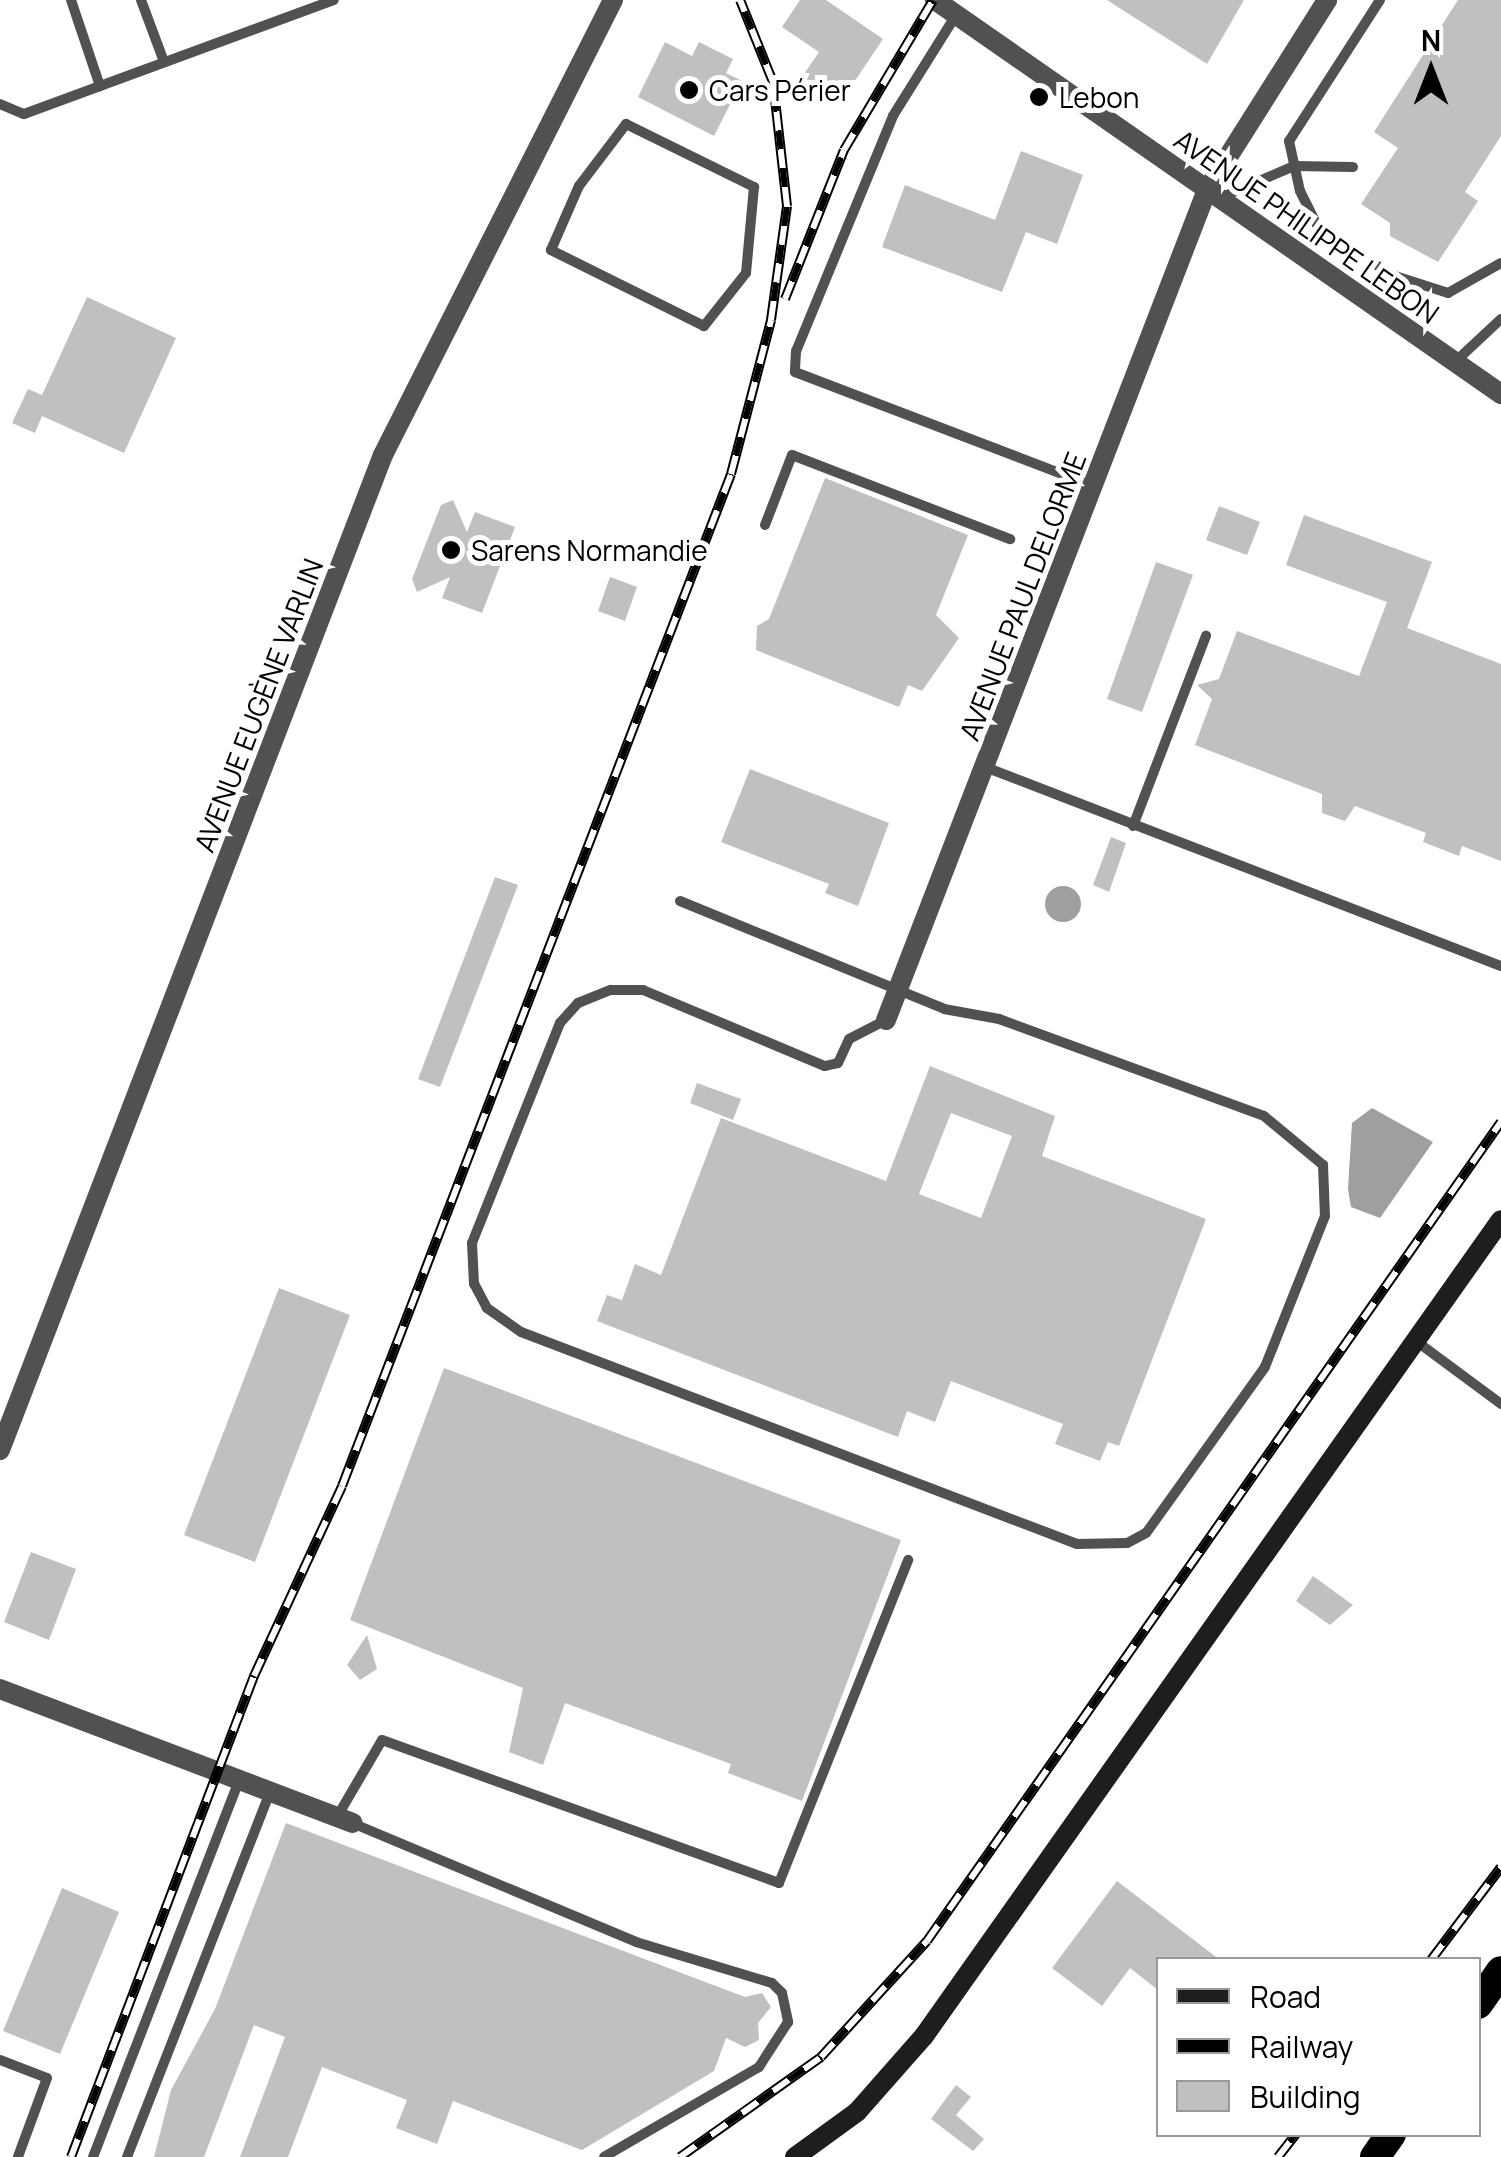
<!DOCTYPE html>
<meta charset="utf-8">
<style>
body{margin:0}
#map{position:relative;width:1501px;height:2157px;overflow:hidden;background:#fff;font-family:Manrope,sans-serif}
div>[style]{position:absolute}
.water>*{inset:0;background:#9f9f9f}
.round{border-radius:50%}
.building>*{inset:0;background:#c0c0c0}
.lane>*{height:10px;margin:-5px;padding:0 5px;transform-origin:5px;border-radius:5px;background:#515151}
.street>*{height:20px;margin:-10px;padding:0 10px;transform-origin:10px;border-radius:10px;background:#515151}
.secondary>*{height:20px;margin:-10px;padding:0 10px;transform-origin:10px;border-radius:10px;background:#1e1e1e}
.highway>*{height:30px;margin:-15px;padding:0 15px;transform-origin:15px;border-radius:15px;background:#000}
.rail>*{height:10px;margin-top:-5px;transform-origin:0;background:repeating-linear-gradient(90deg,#fff 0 19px,#000 0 38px);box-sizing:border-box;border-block:2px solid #000}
.dots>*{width:28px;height:28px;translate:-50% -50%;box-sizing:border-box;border:5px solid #fff;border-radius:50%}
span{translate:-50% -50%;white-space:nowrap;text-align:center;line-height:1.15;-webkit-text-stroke:10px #fff;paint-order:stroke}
.poi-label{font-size:28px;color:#000}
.left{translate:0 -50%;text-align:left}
.street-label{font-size:28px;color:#000}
.legend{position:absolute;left:1156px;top:1957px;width:325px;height:180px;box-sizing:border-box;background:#fff;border:2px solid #999;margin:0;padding:12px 18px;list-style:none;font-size:30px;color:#000}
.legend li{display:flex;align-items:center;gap:20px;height:50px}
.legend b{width:50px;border:2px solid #999}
.north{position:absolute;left:1381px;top:20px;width:100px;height:100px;-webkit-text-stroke:8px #fff;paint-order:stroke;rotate:0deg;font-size:28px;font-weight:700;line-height:40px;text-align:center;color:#000}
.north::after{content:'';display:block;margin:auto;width:35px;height:45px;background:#000;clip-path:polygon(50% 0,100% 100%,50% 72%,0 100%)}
</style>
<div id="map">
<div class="water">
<i class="round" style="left:1045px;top:886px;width:36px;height:36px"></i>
<i style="clip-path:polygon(1372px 1108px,1433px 1142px,1380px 1218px,1351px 1207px,1348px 1189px,1352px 1123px)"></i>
</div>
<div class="building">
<i style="clip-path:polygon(800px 0,826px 0,883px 39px,840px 103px,802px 77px,819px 52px,782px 27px)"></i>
<i style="clip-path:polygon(1107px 0,1244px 0,1207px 64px)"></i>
<i style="clip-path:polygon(1458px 0,1501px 0,1501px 136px,1465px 192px,1478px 201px,1438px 262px,1390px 236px,1390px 223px,1361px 204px,1398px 148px,1374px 132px)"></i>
<i style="clip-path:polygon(665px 42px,692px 56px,699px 42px,733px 59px,726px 73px,742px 81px,714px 136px,638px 97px)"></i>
<i style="clip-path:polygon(1021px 151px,1083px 175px,1057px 244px,1026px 232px,1002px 292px,882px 247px,905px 185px,995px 220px)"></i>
<i style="clip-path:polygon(87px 297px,176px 338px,124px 453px,42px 416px,35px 433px,12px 423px,28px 389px,42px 395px)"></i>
<i style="clip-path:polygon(825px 478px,968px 535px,936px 615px,959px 638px,922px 691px,908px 685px,899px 707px,756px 650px,757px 626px,769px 619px)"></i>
<i style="clip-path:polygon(453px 500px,467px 532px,475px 512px,515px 527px,482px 613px,442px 598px,450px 577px,417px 592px,412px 579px,441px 505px)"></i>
<i style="clip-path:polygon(1219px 506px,1260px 522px,1247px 555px,1206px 540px)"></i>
<i style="clip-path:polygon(1304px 515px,1432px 562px,1407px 628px,1501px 664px,1501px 861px,1462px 846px,1459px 856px,1423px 842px,1426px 833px,1355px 806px,1345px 821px,1322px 813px,1322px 794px,1195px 745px,1212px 699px,1197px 685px,1219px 679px,1237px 631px,1359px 676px,1387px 602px,1286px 565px)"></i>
<i style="clip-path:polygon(1156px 562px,1193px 575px,1142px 712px,1107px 699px)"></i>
<i style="clip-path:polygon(610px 577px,637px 587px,625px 621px,598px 611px)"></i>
<i style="clip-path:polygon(750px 769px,889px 823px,858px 906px,825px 893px,829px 884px,721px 842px)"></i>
<i style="clip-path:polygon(1111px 837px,1126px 843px,1109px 892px,1093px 885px)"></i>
<i style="clip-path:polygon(495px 877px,518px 885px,440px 1087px,418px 1079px)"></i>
<i style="clip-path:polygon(evenodd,930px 1066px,1055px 1116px,1042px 1156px,1206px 1219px,1119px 1446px,1108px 1442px,1100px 1461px,1055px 1444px,1063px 1424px,951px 1381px,935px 1422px,907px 1411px,898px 1437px,597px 1321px,607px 1295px,622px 1300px,635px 1264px,661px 1275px,721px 1118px,886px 1181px,930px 1066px,951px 1113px,1012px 1136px,981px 1218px,919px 1194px,951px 1113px)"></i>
<i style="clip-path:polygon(697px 1083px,741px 1099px,733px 1120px,690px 1103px)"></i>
<i style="clip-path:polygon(279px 1288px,350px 1315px,255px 1562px,184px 1535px)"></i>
<i style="clip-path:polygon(444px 1368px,901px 1540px,802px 1801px,728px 1773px,731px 1764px,565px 1703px,543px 1765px,509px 1752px,523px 1688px,350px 1620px)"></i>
<i style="clip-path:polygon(31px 1552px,76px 1569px,49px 1640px,4px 1622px)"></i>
<i style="clip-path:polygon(1313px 1576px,1353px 1605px,1330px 1625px,1296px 1601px)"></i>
<i style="clip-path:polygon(367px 1635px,377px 1669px,360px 1680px,347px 1665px)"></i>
<i style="clip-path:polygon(286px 1823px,745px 1997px,762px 1993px,771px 2007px,758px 2023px,759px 2040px,745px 2047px,726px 2038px,714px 2071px,582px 2150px,453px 2101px,437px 2144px,396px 2128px,407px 2100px,322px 2067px,288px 2157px,240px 2157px,285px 2037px,254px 2025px,204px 2157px,154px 2157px,171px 2090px,215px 2009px)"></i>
<i style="clip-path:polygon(1117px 1881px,1220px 1960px,1158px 1960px,1158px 1990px,1130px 1968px,1102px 2006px,1052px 1968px)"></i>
<i style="clip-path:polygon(62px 1888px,119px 1912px,60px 2054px,3px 2031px)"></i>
<i style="clip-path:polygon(956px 2085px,971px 2097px,956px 2115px,984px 2139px,973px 2151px,931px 2119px)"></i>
</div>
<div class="lane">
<i style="left:71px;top:0;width:91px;rotate:71.4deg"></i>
<i style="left:141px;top:0;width:66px;rotate:69.6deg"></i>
<i style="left:1380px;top:0;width:168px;rotate:122.8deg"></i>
<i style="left:1289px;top:141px;width:51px;rotate:77.6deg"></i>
<i style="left:1300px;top:191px;width:40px;rotate:63.4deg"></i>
<i style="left:1318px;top:227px;width:88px;rotate:33deg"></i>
<i style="left:1392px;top:275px;width:59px;rotate:17.8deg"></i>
<i style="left:1448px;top:293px;width:61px;rotate:-29.5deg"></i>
<i style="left:956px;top:15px;width:119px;rotate:122deg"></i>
<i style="left:893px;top:116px;width:254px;rotate:112.4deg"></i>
<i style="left:796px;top:351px;width:21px;rotate:93deg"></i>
<i style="left:795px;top:372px;width:319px;rotate:20.9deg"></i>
<i style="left:0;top:104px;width:26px;rotate:23deg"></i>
<i style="left:24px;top:114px;width:330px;rotate:-20.2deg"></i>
<i style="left:626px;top:124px;width:143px;rotate:26.2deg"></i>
<i style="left:754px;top:187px;width:86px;rotate:95.3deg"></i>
<i style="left:746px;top:273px;width:68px;rotate:128.4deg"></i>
<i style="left:704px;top:326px;width:171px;rotate:-153.6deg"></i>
<i style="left:551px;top:250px;width:70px;rotate:-66.4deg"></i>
<i style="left:579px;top:186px;width:78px;rotate:-52.8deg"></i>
<i style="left:1220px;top:198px;width:81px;rotate:-23.4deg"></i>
<i style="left:1294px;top:166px;width:59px;rotate:1deg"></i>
<i style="left:1456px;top:361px;width:62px;rotate:-43deg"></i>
<i style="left:765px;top:525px;width:75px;rotate:-68.9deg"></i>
<i style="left:792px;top:455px;width:234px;rotate:21.1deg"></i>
<i style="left:985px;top:767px;width:553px;rotate:21.09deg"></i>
<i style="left:1133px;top:826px;width:204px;rotate:-69deg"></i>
<i style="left:680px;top:901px;width:285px;rotate:22.2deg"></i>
<i style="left:944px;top:1009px;width:56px;rotate:10.3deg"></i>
<i style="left:999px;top:1019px;width:282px;rotate:20.1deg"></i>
<i style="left:1264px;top:1116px;width:77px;rotate:39.7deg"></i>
<i style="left:1323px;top:1165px;width:51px;rotate:87.8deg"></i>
<i style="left:1325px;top:1216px;width:162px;rotate:111.7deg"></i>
<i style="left:1265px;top:1367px;width:204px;rotate:125.6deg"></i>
<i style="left:1146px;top:1533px;width:21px;rotate:152deg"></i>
<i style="left:1127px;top:1543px;width:50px;rotate:178.9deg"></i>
<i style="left:1077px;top:1544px;width:595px;rotate:-159.13deg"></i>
<i style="left:521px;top:1332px;width:42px;rotate:-144.8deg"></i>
<i style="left:487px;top:1308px;width:27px;rotate:-118deg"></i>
<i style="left:474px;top:1284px;width:41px;rotate:-92.8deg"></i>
<i style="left:472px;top:1243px;width:237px;rotate:-68.2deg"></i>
<i style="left:560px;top:1023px;width:27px;rotate:-48deg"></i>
<i style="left:578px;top:1003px;width:35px;rotate:-22deg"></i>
<i style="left:611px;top:990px;width:32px"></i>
<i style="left:643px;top:990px;width:197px;rotate:22.7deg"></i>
<i style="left:825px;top:1066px;width:13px;rotate:-13deg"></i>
<i style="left:838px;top:1063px;width:26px;rotate:-65deg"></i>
<i style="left:849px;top:1039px;width:42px;rotate:-27.2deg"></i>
<i style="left:1416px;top:1341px;width:106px;rotate:36.5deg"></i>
<i style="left:337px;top:1817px;width:89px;rotate:-59.7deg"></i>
<i style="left:382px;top:1740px;width:422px;rotate:19.8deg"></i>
<i style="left:779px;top:1883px;width:348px;rotate:-68.2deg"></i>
<i style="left:352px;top:1823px;width:308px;rotate:22.7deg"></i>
<i style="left:636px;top:1942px;width:142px;rotate:16.8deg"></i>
<i style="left:772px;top:1983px;width:14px;rotate:45deg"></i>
<i style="left:782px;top:1993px;width:30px;rotate:78deg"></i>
<i style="left:788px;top:2022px;width:54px;rotate:122.8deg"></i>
<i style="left:759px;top:2067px;width:179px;rotate:149.9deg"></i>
<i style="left:0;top:2060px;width:50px;rotate:21deg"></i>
<i style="left:47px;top:2078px;width:84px;rotate:110.2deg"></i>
<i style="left:93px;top:2157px;width:404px;rotate:-68.8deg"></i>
<i style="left:127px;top:2157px;width:392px;rotate:-68.6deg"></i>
</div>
<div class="street">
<i style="left:935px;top:0;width:690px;rotate:34.84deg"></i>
<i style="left:886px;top:1020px;width:890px;rotate:-68.86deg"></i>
<i style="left:1207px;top:190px;width:225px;rotate:-57.7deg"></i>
<i style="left:0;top:1450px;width:1066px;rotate:-68.95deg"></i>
<i style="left:383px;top:455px;width:510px;rotate:-63.18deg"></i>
<i style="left:0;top:1689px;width:377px;rotate:20.8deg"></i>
</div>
<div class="secondary">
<i style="left:795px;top:2157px;width:77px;rotate:-36deg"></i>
<i style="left:857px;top:2112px;width:101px;rotate:-48.6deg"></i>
<i style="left:924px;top:2036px;width:999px;rotate:-54.74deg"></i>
</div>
<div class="highway">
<i style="left:1478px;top:2004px;width:40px;rotate:-55.1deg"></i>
<i style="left:1375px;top:2157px;width:28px;rotate:-55deg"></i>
</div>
<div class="rail">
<i style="left:785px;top:299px;width:160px;rotate:-68.4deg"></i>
<i style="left:844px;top:150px;width:174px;rotate:-59.3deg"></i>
<i style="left:1431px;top:1960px;width:116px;rotate:-53deg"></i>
<i style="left:71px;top:2157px;width:515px;rotate:-69.17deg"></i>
<i style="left:254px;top:1676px;width:209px;rotate:-65.1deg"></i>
<i style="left:342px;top:1486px;width:1084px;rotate:-68.97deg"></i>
<i style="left:731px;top:474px;width:159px;rotate:-75.4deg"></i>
<i style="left:771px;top:320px;width:115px;rotate:-82deg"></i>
<i style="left:787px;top:206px;width:125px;rotate:-96.4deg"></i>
<i style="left:773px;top:82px;width:88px;rotate:-111.9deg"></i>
<i style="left:680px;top:2157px;width:173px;rotate:-35.3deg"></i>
<i style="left:821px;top:2057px;width:157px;rotate:-47.6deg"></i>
<i style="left:927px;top:1941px;width:1000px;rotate:-54.98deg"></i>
<i style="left:1278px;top:2157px;width:29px;rotate:-52deg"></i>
</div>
<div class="dots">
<i style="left:689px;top:90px;background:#000"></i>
<i style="left:1039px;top:97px;background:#000"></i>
<i style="left:451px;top:550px;background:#000"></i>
</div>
<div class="poi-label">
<span class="left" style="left:709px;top:90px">Cars Périer</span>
<span class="left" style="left:1059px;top:97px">Lebon</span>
<span class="left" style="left:471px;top:550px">Sarens Normandie</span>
</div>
<div class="street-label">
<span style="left:1307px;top:226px;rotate:35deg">AVENUE PHILIPPE LEBON</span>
<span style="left:1022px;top:596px;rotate:-69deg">AVENUE PAUL DELORME</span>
<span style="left:258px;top:705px;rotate:-69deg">AVENUE EUGÈNE VARLIN</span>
</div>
<ul class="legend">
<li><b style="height:12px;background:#1e1e1e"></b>Road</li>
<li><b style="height:12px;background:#000"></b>Railway</li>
<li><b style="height:28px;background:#c0c0c0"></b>Building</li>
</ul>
<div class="north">N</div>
</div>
